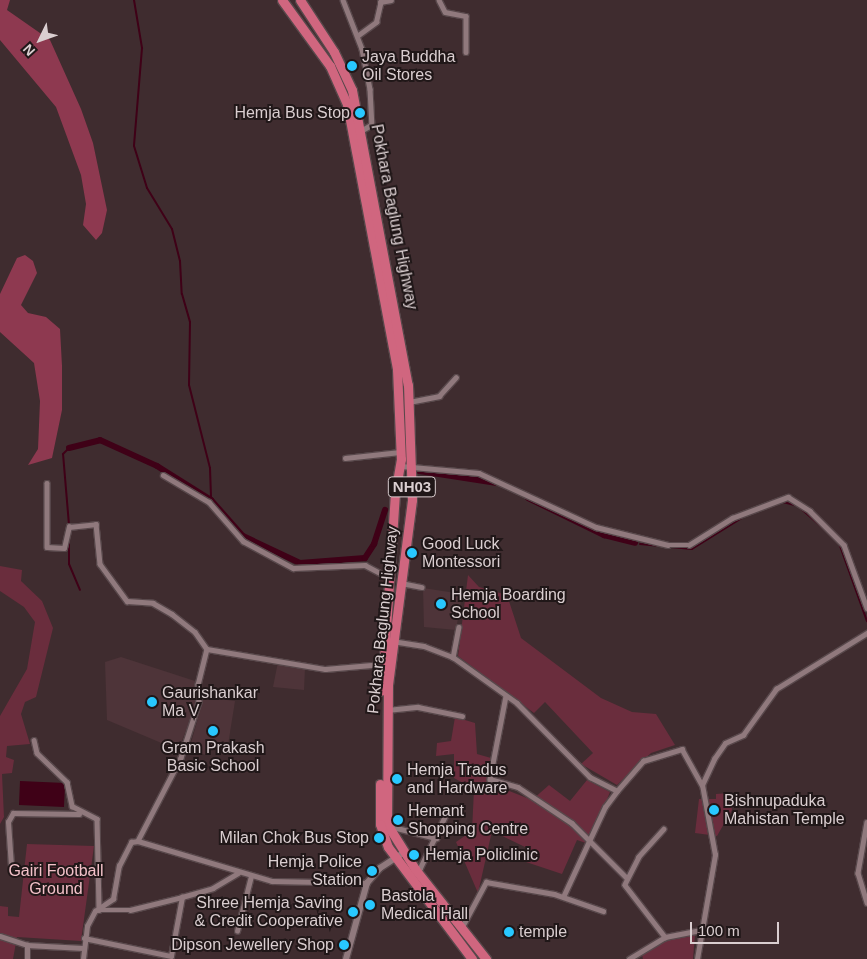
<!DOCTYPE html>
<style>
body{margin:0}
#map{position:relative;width:867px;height:959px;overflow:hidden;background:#3f2c2f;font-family:Arial,sans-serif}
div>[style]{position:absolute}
.built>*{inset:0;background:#4e3439}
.green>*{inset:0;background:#6a2d3d}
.forest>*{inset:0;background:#8e3950}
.water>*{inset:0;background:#3f0117}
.stream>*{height:2px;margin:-1px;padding:0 1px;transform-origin:1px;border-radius:1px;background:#3f0117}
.canal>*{height:6px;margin:-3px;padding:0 3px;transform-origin:3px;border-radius:3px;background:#3f0117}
.roads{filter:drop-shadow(1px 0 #58484b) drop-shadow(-1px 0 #58484b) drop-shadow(0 1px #58484b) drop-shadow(0 -1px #58484b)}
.street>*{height:4.5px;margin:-2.25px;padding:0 2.25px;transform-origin:2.25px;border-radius:2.25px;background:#90797d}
.secondary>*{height:6px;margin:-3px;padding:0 3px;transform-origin:3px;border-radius:3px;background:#90797d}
.highway>*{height:9px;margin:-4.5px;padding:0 4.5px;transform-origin:4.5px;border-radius:4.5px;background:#d0667f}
.dots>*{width:14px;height:14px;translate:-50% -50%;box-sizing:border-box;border:2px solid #201718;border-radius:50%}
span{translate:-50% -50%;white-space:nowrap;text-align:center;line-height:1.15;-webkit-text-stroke:4px #201718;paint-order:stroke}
.shield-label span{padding:1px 4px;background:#201718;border:1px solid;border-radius:4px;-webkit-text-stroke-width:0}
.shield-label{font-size:15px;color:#daced0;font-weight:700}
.poi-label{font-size:16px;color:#daced0}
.left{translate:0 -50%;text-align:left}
.right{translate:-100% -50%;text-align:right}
.street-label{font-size:16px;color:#daced0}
.park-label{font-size:16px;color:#f3c1c9}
.north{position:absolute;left:15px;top:15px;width:50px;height:50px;-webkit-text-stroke:4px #201718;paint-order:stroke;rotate:228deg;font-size:14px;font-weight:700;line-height:20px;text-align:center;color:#daced0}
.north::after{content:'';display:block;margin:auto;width:18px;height:22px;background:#daced0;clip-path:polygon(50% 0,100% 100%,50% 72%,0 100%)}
.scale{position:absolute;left:690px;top:922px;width:89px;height:22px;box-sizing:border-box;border:2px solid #daced0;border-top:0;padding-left:6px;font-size:15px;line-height:18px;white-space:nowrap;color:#daced0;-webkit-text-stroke:4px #201718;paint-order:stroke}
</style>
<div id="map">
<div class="built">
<i style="clip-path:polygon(423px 588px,462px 594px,456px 630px,424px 627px)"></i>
<i style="clip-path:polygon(121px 657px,195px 681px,197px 704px,178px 750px,107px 720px,105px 662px)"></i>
<i style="clip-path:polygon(278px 662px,305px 668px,304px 690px,273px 687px)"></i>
<i style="clip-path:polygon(204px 697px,235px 701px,227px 751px,208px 746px,206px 755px,189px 750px)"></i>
</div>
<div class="green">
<i style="clip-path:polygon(0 566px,22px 570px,21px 581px,42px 601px,53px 628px,36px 697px,25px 702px,21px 714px,30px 744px,7px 746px,6px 757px,14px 760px,12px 773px,2px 774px,4px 817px,0 824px,0 716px,27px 669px,35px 622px,24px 607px,0 591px)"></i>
<i style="clip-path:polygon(468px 575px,479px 587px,507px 595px,521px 638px,601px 698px,632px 712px,656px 714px,675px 745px,651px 753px,617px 785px,581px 764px,593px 753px,545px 702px,534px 713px,458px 656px)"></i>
<i style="clip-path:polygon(455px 717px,475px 723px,477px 754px,491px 758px,487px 782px,532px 800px,549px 785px,570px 801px,587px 780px,610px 792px,589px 844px,577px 840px,562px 874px,523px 861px,527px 848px,492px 831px,478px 893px,456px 842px,472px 831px,474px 789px,454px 778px,454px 754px,436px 756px,437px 743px,451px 741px)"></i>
<i style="clip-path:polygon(730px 793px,732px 810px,717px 836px,695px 833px,699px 799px,716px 799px,716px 794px)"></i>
<i style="clip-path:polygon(27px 844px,94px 846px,81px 941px,17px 937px,13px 959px,0 959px,0 906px,8px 907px,8px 916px,19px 917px)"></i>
<i style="clip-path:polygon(689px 933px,695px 934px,693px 959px,643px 959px,642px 955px,664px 941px)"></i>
</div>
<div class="forest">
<i style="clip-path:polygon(0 0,10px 0,7px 10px,50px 40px,81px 109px,93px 143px,107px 210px,102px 233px,96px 240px,83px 225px,86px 204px,81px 175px,56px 107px,0 40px)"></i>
<i style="clip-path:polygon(25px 255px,33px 261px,37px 273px,21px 305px,28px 313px,46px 317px,60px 329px,62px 366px,62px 410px,52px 458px,28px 465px,38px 449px,40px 401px,34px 363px,0 332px,0 294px,17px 258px)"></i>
</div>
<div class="water">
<i style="clip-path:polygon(20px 781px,65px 783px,64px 807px,19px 805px)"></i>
</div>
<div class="stream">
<i style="left:134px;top:0;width:49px;rotate:80.5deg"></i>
<i style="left:142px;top:48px;width:98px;rotate:94.7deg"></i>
<i style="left:134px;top:146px;width:44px;rotate:72.8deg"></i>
<i style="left:147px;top:188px;width:48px;rotate:58.6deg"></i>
<i style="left:172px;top:229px;width:33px;rotate:76deg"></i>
<i style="left:180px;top:261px;width:33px;rotate:87deg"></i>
<i style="left:182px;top:294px;width:29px;rotate:74deg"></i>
<i style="left:190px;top:322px;width:63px;rotate:90.9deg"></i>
<i style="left:189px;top:385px;width:86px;rotate:75.8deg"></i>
<i style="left:210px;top:468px;width:32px;rotate:88deg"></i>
<i style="left:69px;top:525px;width:71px;rotate:-94.8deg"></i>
<i style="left:63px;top:454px;width:8px;rotate:-45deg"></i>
<i style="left:69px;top:538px;width:26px;rotate:90deg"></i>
<i style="left:69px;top:564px;width:28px;rotate:67deg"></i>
<i style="left:839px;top:543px;width:83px;rotate:70.3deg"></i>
<i style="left:640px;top:544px;width:52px;rotate:5.5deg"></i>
<i style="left:692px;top:549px;width:62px;rotate:-31.9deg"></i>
<i style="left:745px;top:516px;width:40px;rotate:-20.2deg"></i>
<i style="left:783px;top:502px;width:16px;rotate:15deg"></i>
<i style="left:798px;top:506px;width:45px;rotate:41.4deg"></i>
</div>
<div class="canal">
<i style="left:69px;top:448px;width:32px;rotate:-14deg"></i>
<i style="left:100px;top:440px;width:63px;rotate:24.5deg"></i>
<i style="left:157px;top:466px;width:64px;rotate:32.2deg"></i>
<i style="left:211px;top:500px;width:48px;rotate:48.4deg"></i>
<i style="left:243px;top:536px;width:63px;rotate:25.3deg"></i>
<i style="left:300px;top:563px;width:65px;rotate:-4.4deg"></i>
<i style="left:365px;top:558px;width:17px;rotate:-57deg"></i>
<i style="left:374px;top:544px;width:36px;rotate:-72deg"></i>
<i style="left:413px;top:470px;width:85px;rotate:8.8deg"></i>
<i style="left:528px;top:498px;width:85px;rotate:26deg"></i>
<i style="left:604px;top:535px;width:32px;rotate:14deg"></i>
</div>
<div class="roads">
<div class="street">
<i style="left:343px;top:0;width:53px;rotate:68.8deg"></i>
<i style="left:362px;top:49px;width:41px;rotate:78.7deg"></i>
<i style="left:370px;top:89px;width:36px;rotate:87deg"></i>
<i style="left:372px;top:125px;width:14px;rotate:150deg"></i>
<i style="left:439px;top:0;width:13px;rotate:63deg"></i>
<i style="left:445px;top:12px;width:21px;rotate:11deg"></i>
<i style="left:466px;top:16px;width:36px;rotate:90deg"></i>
<i style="left:380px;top:2px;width:11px;rotate:-10deg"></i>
<i style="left:357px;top:36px;width:24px;rotate:-36deg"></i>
<i style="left:376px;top:22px;width:23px;rotate:-77deg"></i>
<i style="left:409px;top:402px;width:31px;rotate:-11deg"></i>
<i style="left:439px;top:396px;width:25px;rotate:-48deg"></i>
<i style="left:345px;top:458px;width:55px;rotate:-6.2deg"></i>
<i style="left:401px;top:466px;width:78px;rotate:5.1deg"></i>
<i style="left:479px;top:473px;width:129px;rotate:24.8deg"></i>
<i style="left:596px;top:527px;width:74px;rotate:14deg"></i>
<i style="left:668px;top:545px;width:21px"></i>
<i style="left:689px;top:545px;width:51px;rotate:-32.1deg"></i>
<i style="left:732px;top:518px;width:60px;rotate:-20.6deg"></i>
<i style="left:788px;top:497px;width:26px;rotate:32deg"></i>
<i style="left:810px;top:511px;width:48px;rotate:45deg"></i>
<i style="left:844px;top:545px;width:67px;rotate:69.9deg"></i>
<i style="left:163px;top:475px;width:53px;rotate:30.4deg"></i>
<i style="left:209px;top:502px;width:52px;rotate:48.9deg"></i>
<i style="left:243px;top:541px;width:57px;rotate:28.4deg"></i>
<i style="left:293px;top:568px;width:72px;rotate:-2.4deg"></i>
<i style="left:365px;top:565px;width:27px;rotate:28deg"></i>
<i style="left:47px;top:483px;width:64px;rotate:90deg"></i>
<i style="left:47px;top:547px;width:17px;rotate:3deg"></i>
<i style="left:64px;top:548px;width:22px;rotate:-77deg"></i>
<i style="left:69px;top:527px;width:27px;rotate:-6deg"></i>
<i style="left:96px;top:524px;width:40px;rotate:84.3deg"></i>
<i style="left:100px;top:564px;width:46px;rotate:53.9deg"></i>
<i style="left:127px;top:601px;width:26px;rotate:4deg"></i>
<i style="left:153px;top:603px;width:22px;rotate:30deg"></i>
<i style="left:172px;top:614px;width:29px;rotate:38deg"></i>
<i style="left:195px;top:632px;width:21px;rotate:55deg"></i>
<i style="left:207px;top:649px;width:36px;rotate:104deg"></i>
<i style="left:198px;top:684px;width:18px;rotate:87deg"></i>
<i style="left:199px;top:702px;width:59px;rotate:107.8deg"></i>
<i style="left:181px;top:758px;width:93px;rotate:117.4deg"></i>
<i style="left:401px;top:583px;width:21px;rotate:11deg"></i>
<i style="left:459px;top:627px;width:31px;rotate:101deg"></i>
<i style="left:453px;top:657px;width:79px;rotate:35.7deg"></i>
<i style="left:517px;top:703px;width:104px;rotate:45.4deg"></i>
<i style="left:590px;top:777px;width:30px;rotate:27deg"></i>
<i style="left:617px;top:791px;width:40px;rotate:-49deg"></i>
<i style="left:643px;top:761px;width:41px;rotate:-17.1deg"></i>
<i style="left:682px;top:749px;width:41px;rotate:60.9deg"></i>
<i style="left:392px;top:641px;width:32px;rotate:9deg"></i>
<i style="left:424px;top:646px;width:31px;rotate:21deg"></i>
<i style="left:207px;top:649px;width:120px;rotate:9.6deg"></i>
<i style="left:325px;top:669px;width:58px;rotate:-4.9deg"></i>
<i style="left:506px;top:696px;width:85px;rotate:100.9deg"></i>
<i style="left:490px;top:779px;width:29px;rotate:16deg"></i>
<i style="left:518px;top:787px;width:65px;rotate:33.7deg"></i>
<i style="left:572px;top:823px;width:78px;rotate:45deg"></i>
<i style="left:387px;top:710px;width:31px;rotate:-6deg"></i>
<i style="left:418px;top:707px;width:45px;rotate:11.6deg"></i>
<i style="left:34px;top:740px;width:13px;rotate:77deg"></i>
<i style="left:37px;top:753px;width:42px;rotate:44deg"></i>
<i style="left:67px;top:782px;width:25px;rotate:78deg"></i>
<i style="left:72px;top:806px;width:28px;rotate:27deg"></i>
<i style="left:97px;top:819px;width:91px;rotate:88.7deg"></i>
<i style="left:99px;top:910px;width:31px"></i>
<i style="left:130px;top:910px;width:54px;rotate:-14deg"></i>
<i style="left:182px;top:897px;width:32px;rotate:-16deg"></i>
<i style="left:213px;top:888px;width:29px;rotate:-31deg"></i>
<i style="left:867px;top:822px;width:52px;rotate:100deg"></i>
<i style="left:858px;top:873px;width:31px;rotate:73deg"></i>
<i style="left:389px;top:826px;width:49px;rotate:14.3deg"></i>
<i style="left:664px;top:829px;width:38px;rotate:132deg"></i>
<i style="left:639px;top:857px;width:31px;rotate:117deg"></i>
<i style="left:625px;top:885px;width:66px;rotate:52.4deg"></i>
<i style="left:11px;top:866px;width:44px;rotate:-93.9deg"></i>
<i style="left:8px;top:822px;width:10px;rotate:-61deg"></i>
<i style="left:13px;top:813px;width:66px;rotate:0.9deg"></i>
<i style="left:414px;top:869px;width:6px;rotate:-9deg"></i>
<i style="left:420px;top:868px;width:58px;rotate:-64.3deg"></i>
<i style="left:563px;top:897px;width:99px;rotate:-65deg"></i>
<i style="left:605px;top:807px;width:20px;rotate:-53deg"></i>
<i style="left:462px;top:927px;width:51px;rotate:-61.9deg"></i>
<i style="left:486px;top:882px;width:69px;rotate:10deg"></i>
<i style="left:554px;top:894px;width:52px;rotate:19.1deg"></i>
<i style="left:237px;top:931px;width:57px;rotate:-75.7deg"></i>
<i style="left:0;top:936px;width:28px;rotate:18deg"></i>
<i style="left:27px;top:945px;width:56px;rotate:3.1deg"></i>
<i style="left:84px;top:938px;width:89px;rotate:11.7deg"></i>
<i style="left:171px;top:956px;width:60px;rotate:-79.4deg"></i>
<i style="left:27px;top:959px;width:14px;rotate:-90deg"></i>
<i style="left:83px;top:959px;width:33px;rotate:-83deg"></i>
<i style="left:87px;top:926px;width:17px;rotate:-62deg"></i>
<i style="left:95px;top:911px;width:22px;rotate:-34deg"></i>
<i style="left:113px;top:899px;width:34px;rotate:-80deg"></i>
<i style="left:119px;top:866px;width:27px;rotate:-63deg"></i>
<i style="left:131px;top:842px;width:7px;rotate:-8deg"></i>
<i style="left:138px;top:841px;width:140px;rotate:16.6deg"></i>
<i style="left:272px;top:881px;width:95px;rotate:1.2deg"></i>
<i style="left:629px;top:959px;width:42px;rotate:-31.4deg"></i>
<i style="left:665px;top:937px;width:36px;rotate:-11deg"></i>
<i style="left:697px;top:959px;width:106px;rotate:-80.2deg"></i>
<i style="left:715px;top:855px;width:71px;rotate:-100.5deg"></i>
<i style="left:702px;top:785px;width:29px;rotate:-65deg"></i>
<i style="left:714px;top:759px;width:19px;rotate:-55deg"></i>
<i style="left:725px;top:743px;width:20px;rotate:-24deg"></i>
<i style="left:743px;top:735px;width:57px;rotate:-54.3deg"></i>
<i style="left:776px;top:689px;width:107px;rotate:-31.6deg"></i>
</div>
<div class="secondary">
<i style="left:346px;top:959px;width:79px;rotate:-74.6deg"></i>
<i style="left:367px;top:883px;width:20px;rotate:-49deg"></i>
<i style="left:380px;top:868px;width:27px;rotate:-33deg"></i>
</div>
<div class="highway">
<i style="left:282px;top:0;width:82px;rotate:54deg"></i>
<i style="left:330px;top:66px;width:42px;rotate:65.9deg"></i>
<i style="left:347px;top:104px;width:270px;rotate:79.3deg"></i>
<i style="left:397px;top:369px;width:90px;rotate:87.5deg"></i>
<i style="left:401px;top:459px;width:35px;rotate:100deg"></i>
<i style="left:395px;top:493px;width:198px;rotate:93.8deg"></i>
<i style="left:300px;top:0;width:62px;rotate:56.8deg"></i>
<i style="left:334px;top:52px;width:42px;rotate:64.7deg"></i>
<i style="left:352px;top:90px;width:300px;rotate:79.3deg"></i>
<i style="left:408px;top:385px;width:115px;rotate:88deg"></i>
<i style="left:412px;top:500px;width:186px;rotate:97.4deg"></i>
<i style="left:388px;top:684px;width:140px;rotate:90.4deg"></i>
<i style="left:387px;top:824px;width:53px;rotate:58.1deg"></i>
<i style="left:415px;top:869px;width:115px;rotate:51.7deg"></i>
<i style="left:380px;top:784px;width:40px;rotate:90deg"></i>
<i style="left:380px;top:824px;width:24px;rotate:71deg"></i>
<i style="left:388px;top:847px;width:140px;rotate:53.1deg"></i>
</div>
</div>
<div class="dots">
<i style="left:352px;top:66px;background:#28c8ff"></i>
<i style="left:360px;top:113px;background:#28c8ff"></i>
<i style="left:412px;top:553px;background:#28c8ff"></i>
<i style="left:441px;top:604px;background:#28c8ff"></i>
<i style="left:152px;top:702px;background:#28c8ff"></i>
<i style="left:213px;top:731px;background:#28c8ff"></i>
<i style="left:397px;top:779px;background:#28c8ff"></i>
<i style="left:714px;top:810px;background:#28c8ff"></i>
<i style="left:398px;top:820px;background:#28c8ff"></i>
<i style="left:379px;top:838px;background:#28c8ff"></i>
<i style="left:414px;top:855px;background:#28c8ff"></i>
<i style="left:372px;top:871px;background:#28c8ff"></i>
<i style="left:370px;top:905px;background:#28c8ff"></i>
<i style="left:353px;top:912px;background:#28c8ff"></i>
<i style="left:509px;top:932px;background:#28c8ff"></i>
<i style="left:344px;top:945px;background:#28c8ff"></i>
</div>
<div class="shield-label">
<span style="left:412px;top:487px">NH03</span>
</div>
<div class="poi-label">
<span class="left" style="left:362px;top:66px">Jaya Buddha<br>Oil Stores</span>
<span class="right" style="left:350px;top:113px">Hemja Bus Stop</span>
<span class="left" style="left:422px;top:553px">Good Luck<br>Montessori</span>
<span class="left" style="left:451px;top:604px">Hemja Boarding<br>School</span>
<span class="left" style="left:162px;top:702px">Gaurishankar<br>Ma V</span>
<span style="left:213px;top:757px">Gram Prakash<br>Basic School</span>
<span class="left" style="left:407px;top:779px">Hemja Tradus<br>and Hardware</span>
<span class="left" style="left:724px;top:810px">Bishnupaduka<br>Mahistan Temple</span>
<span class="left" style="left:408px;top:820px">Hemant<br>Shopping Centre</span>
<span class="right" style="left:369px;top:838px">Milan Chok Bus Stop</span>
<span class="left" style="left:425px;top:855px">Hemja Policlinic</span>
<span class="right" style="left:362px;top:871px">Hemja Police<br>Station</span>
<span class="left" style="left:381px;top:905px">Bastola<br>Medical Hall</span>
<span class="right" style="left:343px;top:912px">Shree Hemja Saving<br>&amp; Credit Cooperative</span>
<span class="left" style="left:519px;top:932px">temple</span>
<span class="right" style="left:334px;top:945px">Dipson Jewellery Shop</span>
</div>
<div class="street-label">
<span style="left:394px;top:217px;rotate:79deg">Pokhara Baglung Highway</span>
<span style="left:383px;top:620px;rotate:-84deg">Pokhara Baglung Highway</span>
</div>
<div class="park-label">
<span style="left:56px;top:880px">Gairi Football<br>Ground</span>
</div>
<div class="north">N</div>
<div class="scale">100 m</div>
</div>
